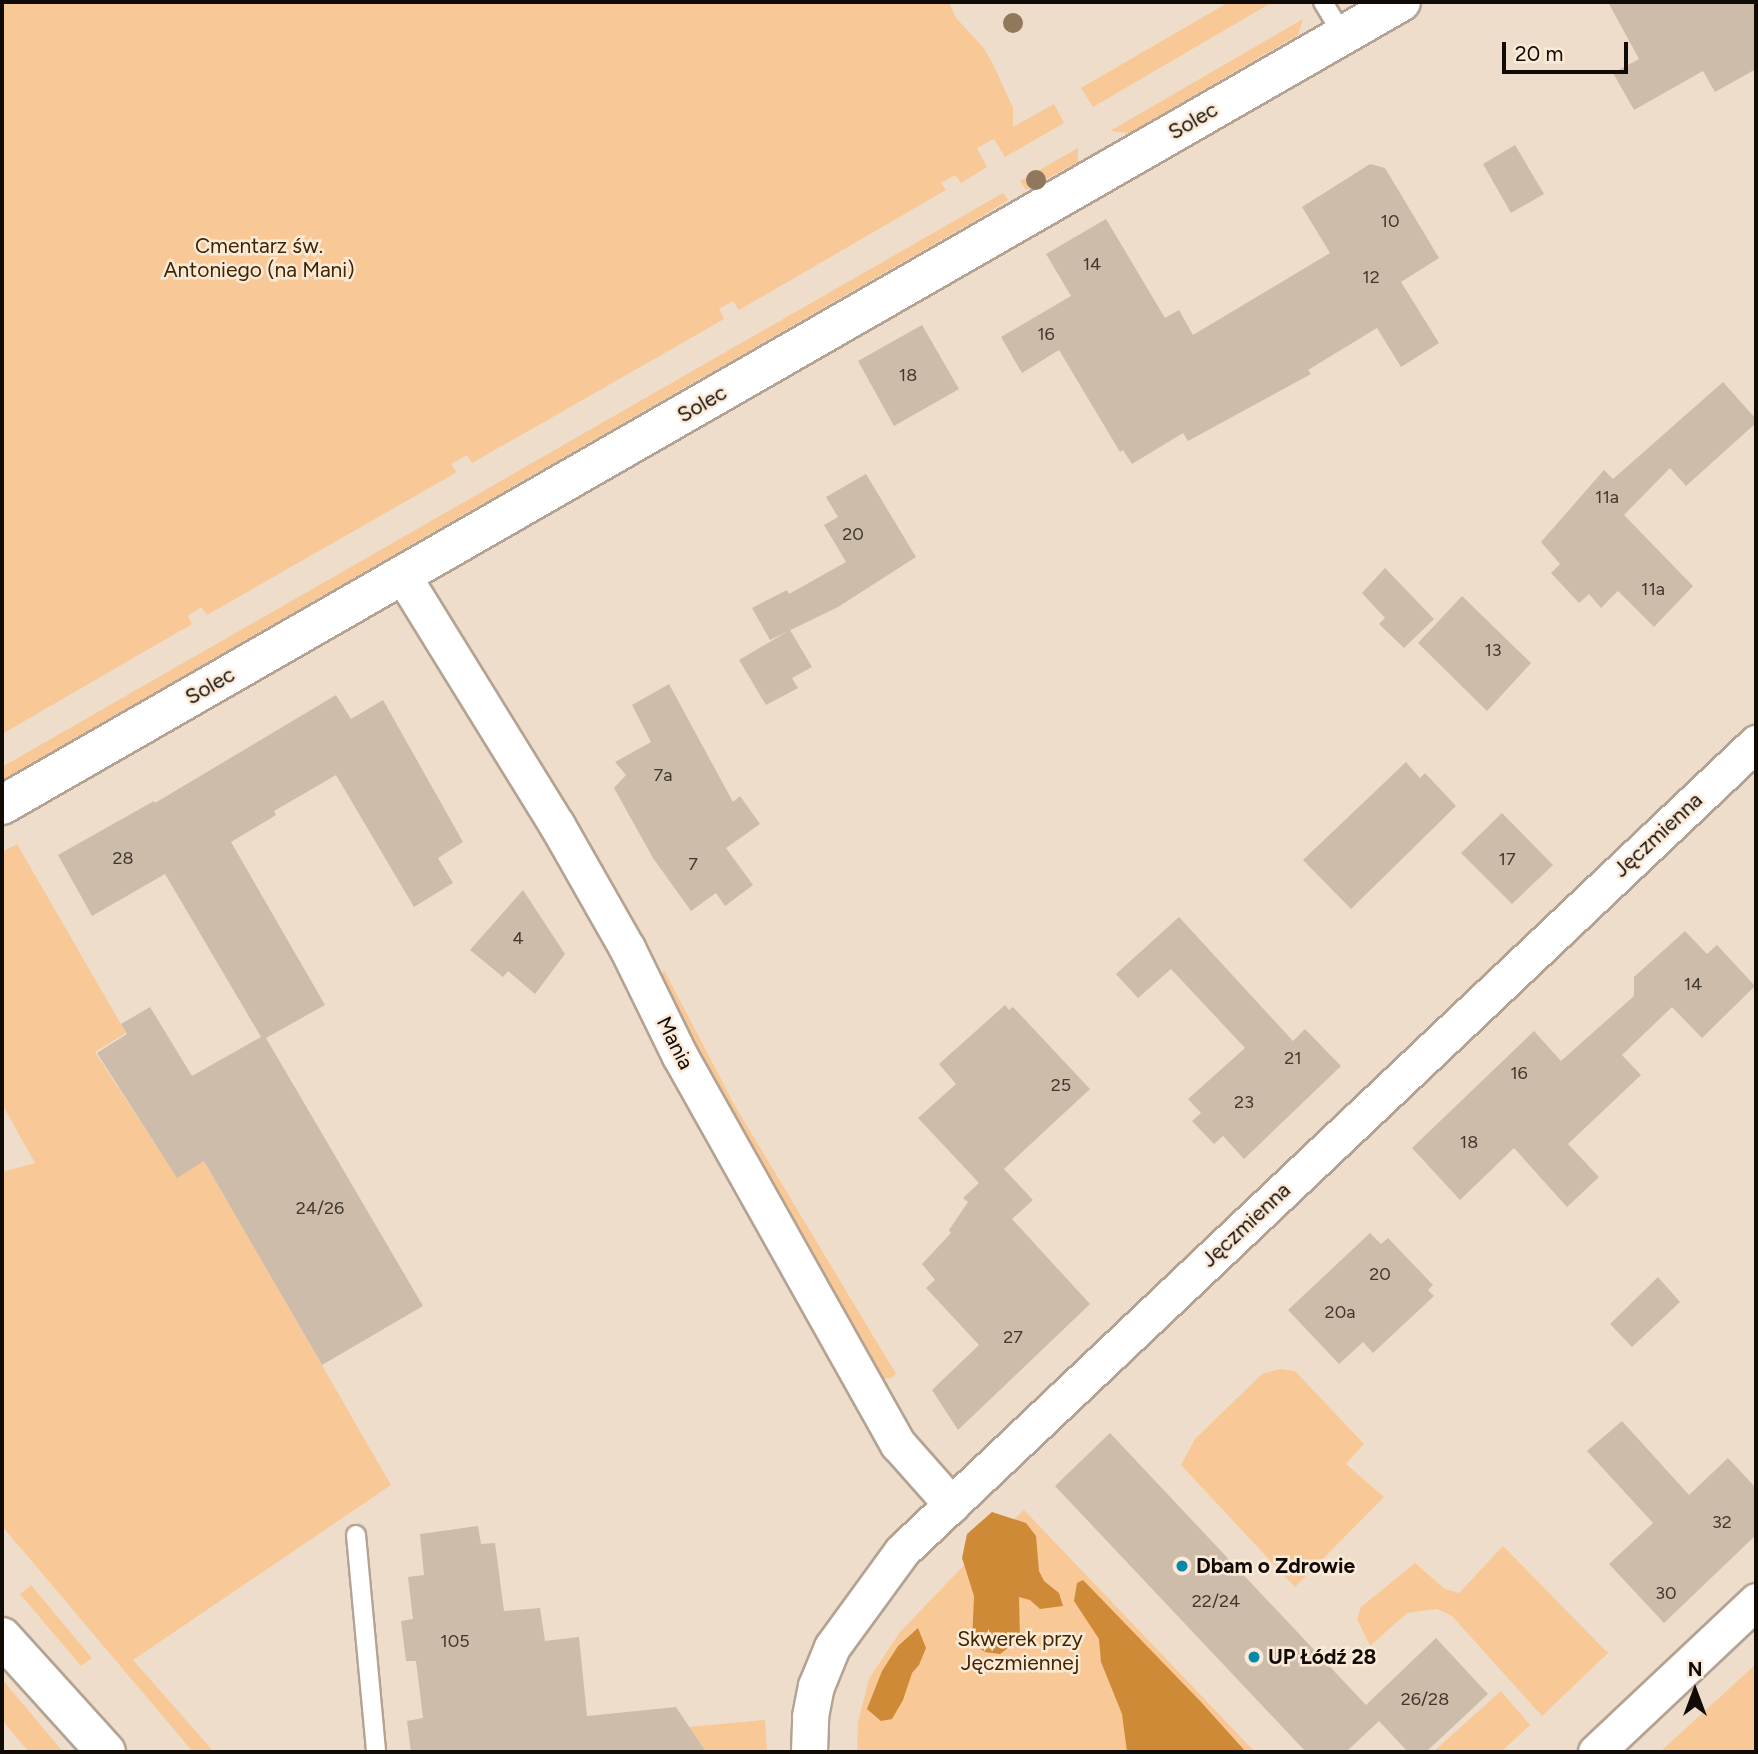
<!DOCTYPE html>
<meta charset="utf-8">
<style>
body{margin:0}
#map{position:relative;width:1758px;height:1754px;overflow:hidden;background:#efddcb;font-family:Figtree,sans-serif}
div>[style]{position:absolute}
.green>*{inset:0;background:#f8c896}
.forest>*{inset:0;background:#ce8a36}
.building>*{inset:0;background:#cdbcaa}
.roads{filter:drop-shadow(2px 0 #b4a392) drop-shadow(-2px 0 #b4a392) drop-shadow(0 2px #b4a392) drop-shadow(0 -2px #b4a392)}
.service>*{height:18px;margin:-9px;padding:0 9px;transform-origin:9px;border-radius:9px;background:#fff}
.minor>*{height:35px;margin:-17.5px;padding:0 17.5px;transform-origin:17.5px;border-radius:17.5px;background:#fff}
.tertiary>*{height:38px;margin:-19px;padding:0 19px;transform-origin:19px;border-radius:19px;background:#fff}
.secondary>*{height:38px;margin:-19px;padding:0 19px;transform-origin:19px;border-radius:19px;background:#fff}
.trees>*{width:20px;height:20px;margin:-10px;border-radius:50%;background:#8f785c}
.dots>*{width:19px;height:19px;translate:-50% -50%;box-sizing:border-box;border:4px solid #fcead8;border-radius:50%}
span{translate:-50% -50%;white-space:nowrap;text-align:center;line-height:1.15;-webkit-text-stroke:5px #fcead8;paint-order:stroke}
.number-label{font-size:18px;color:#40372f}
.number-label span{-webkit-text-stroke-width:0}
.street-label{font-size:21px;color:#110b06}
.park-label{font-size:21px;color:#402501}
.poi-label{font-size:21px;color:#110b06;font-weight:700}
.left{translate:0 -50%;text-align:left}
.frame{position:absolute;inset:0;border:4px solid #110b06;pointer-events:none}
.north{position:absolute;left:1660px;top:1656px;width:70px;height:70px;-webkit-text-stroke:5px #fcead8;paint-order:stroke;rotate:0deg;font-size:19px;font-weight:700;line-height:28px;text-align:center;color:#110b06}
.north::after{content:'';display:block;margin:auto;width:24px;height:32px;background:#110b06;clip-path:polygon(50% 0,100% 100%,50% 72%,0 100%)}
.scale{position:absolute;left:1502px;top:42px;width:126px;height:32px;box-sizing:border-box;border:4px solid #110b06;border-top:0;padding-left:9px;font-size:21px;line-height:24px;white-space:nowrap;color:#110b06;-webkit-text-stroke:5px #fcead8;paint-order:stroke}
</style>
<div id="map">
<div class="green">
<i style="clip-path:polygon(2px 2px,949px 2px,956px 18px,983px 47px,993px 64px,1013px 108px,1013px 127px,1054px 104px,1064px 123px,1005px 157px,994px 139px,977px 148px,987px 167px,961px 183px,955px 175px,941px 183px,946px 190px,739px 310px,733px 301px,719px 309px,724px 319px,472px 463px,467px 455px,451px 464px,457px 472px,207px 615px,201px 607px,188px 616px,192px 624px,2px 734px)"></i>
<i style="clip-path:polygon(1229px 2px,1273px 2px,1093px 107px,1081px 88px)"></i>
<i style="clip-path:polygon(1303px 19px,1298px 35px,1129px 133px,1110px 131px)"></i>
<i style="clip-path:polygon(1078px 148px,1078px 162px,1026px 190px,1020px 181px)"></i>
<i style="clip-path:polygon(1003px 193px,1008px 200px,976px 220px,2px 780px,2px 767px)"></i>
<i style="clip-path:polygon(17px 844px,126px 1033px,95px 1052px,174px 1173px,204px 1161px,391px 1485px,133px 1660px,214px 1752px,193px 1752px,2px 1526px,2px 1172px,35px 1163px,2px 1104px,2px 852px)"></i>
<i style="clip-path:polygon(664px 970px,735px 1106px,896px 1374px,891px 1378px,881px 1379px,708px 1071px,661px 978px)"></i>
<i style="clip-path:polygon(1281px 1369px,1295px 1371px,1364px 1444px,1346px 1464px,1384px 1497px,1295px 1587px,1181px 1465px,1195px 1439px,1262px 1374px)"></i>
<i style="clip-path:polygon(1024px 1510px,1255px 1752px,857px 1752px,858px 1722px,869px 1679px,900px 1632px,971px 1558px)"></i>
<i style="clip-path:polygon(1503px 1546px,1608px 1653px,1542px 1716px,1452px 1616px,1437px 1609px,1407px 1613px,1370px 1646px,1357px 1619px,1361px 1607px,1415px 1563px,1445px 1589px,1459px 1593px)"></i>
<i style="clip-path:polygon(31px 1585px,92px 1658px,81px 1666px,20px 1594px)"></i>
<i style="clip-path:polygon(1756px 1664px,1756px 1752px,1660px 1752px)"></i>
<i style="clip-path:polygon(2px 1679px,63px 1752px,29px 1752px,2px 1720px)"></i>
<i style="clip-path:polygon(1501px 1691px,1530px 1725px,1501px 1752px,1433px 1752px)"></i>
<i style="clip-path:polygon(765px 1720px,767px 1752px,706px 1752px,689px 1727px)"></i>
</div>
<div class="forest">
<i style="clip-path:polygon(992px 1512px,1026px 1523px,1036px 1536px,1039px 1571px,1044px 1581px,1059px 1593px,1063px 1606px,1040px 1609px,1030px 1600px,1019px 1597px,1020px 1639px,1000px 1654px,985px 1652px,972px 1642px,974px 1596px,962px 1558px,967px 1534px)"></i>
<i style="clip-path:polygon(1083px 1580px,1201px 1702px,1246px 1752px,1127px 1752px,1122px 1714px,1101px 1662px,1099px 1639px,1074px 1601px,1077px 1583px)"></i>
<i style="clip-path:polygon(918px 1628px,926px 1648px,919px 1665px,912px 1673px,903px 1700px,892px 1719px,881px 1721px,867px 1709px,882px 1671px,898px 1646px)"></i>
</div>
<div class="building">
<i style="clip-path:polygon(1608px 2px,1756px 2px,1756px 69px,1715px 92px,1703px 71px,1634px 110px,1613px 73px,1639px 59px)"></i>
<i style="clip-path:polygon(1515px 145px,1544px 194px,1511px 213px,1483px 164px)"></i>
<i style="clip-path:polygon(1370px 164px,1385px 168px,1439px 258px,1401px 282px,1439px 343px,1401px 367px,1377px 328px,1308px 370px,1311px 374px,1188px 441px,1183px 433px,1132px 464px,1123px 450px,1120px 452px,1059px 350px,1022px 373px,1001px 337px,1071px 296px,1046px 254px,1106px 219px,1165px 318px,1179px 310px,1193px 335px,1330px 253px,1302px 207px)"></i>
<i style="clip-path:polygon(922px 325px,959px 389px,894px 426px,858px 361px)"></i>
<i style="clip-path:polygon(1723px 382px,1756px 419px,1756px 423px,1686px 486px,1670px 468px,1624px 515px,1693px 586px,1654px 627px,1618px 591px,1601px 608px,1589px 594px,1579px 603px,1551px 573px,1560px 564px,1541px 542px,1604px 470px,1613px 479px)"></i>
<i style="clip-path:polygon(866px 474px,916px 557px,838px 607px,770px 640px,752px 608px,787px 590px,789px 594px,846px 562px,824px 525px,838px 517px,826px 497px)"></i>
<i style="clip-path:polygon(1385px 568px,1434px 619px,1404px 648px,1379px 624px,1385px 618px,1362px 593px)"></i>
<i style="clip-path:polygon(1462px 596px,1531px 663px,1487px 711px,1418px 643px)"></i>
<i style="clip-path:polygon(790px 630px,812px 667px,792px 678px,798px 688px,766px 705px,739px 660px)"></i>
<i style="clip-path:polygon(669px 684px,733px 802px,740px 796px,760px 824px,726px 848px,753px 885px,725px 906px,716px 893px,691px 911px,653px 858px,614px 788px,626px 775px,615px 762px,651px 742px,632px 705px)"></i>
<i style="clip-path:polygon(336px 695px,351px 719px,383px 700px,463px 842px,438px 858px,453px 883px,414px 907px,336px 775px,274px 811px,276px 815px,231px 842px,325px 1005px,266px 1038px,423px 1306px,322px 1365px,204px 1161px,177px 1178px,97px 1053px,127px 1034px,121px 1024px,150px 1007px,192px 1076px,261px 1037px,165px 874px,92px 916px,58px 855px,154px 801px,155px 803px)"></i>
<i style="clip-path:polygon(1406px 762px,1420px 778px,1425px 773px,1456px 806px,1351px 909px,1303px 860px)"></i>
<i style="clip-path:polygon(1502px 813px,1553px 865px,1512px 904px,1461px 853px)"></i>
<i style="clip-path:polygon(523px 890px,565px 954px,535px 994px,508px 971px,503px 977px,470px 950px)"></i>
<i style="clip-path:polygon(1179px 917px,1293px 1041px,1305px 1029px,1341px 1066px,1244px 1159px,1223px 1136px,1214px 1144px,1192px 1121px,1201px 1113px,1188px 1099px,1245px 1048px,1171px 969px,1138px 998px,1116px 974px)"></i>
<i style="clip-path:polygon(1685px 931px,1707px 954px,1717px 945px,1755px 986px,1702px 1038px,1672px 1007px,1622px 1055px,1641px 1075px,1568px 1144px,1599px 1177px,1567px 1207px,1514px 1148px,1460px 1200px,1412px 1148px,1534px 1031px,1561px 1061px,1634px 996px,1634px 977px)"></i>
<i style="clip-path:polygon(1005px 1005px,1009px 1010px,1013px 1007px,1090px 1089px,1004px 1169px,1033px 1200px,1012px 1219px,1090px 1304px,958px 1430px,932px 1390px,979px 1345px,926px 1288px,935px 1280px,922px 1264px,951px 1233px,949px 1230px,968px 1202px,963px 1198px,979px 1183px,918px 1118px,956px 1084px,939px 1064px)"></i>
<i style="clip-path:polygon(1370px 1233px,1381px 1244px,1388px 1238px,1433px 1285px,1428px 1290px,1434px 1296px,1373px 1353px,1363px 1342px,1339px 1364px,1288px 1310px)"></i>
<i style="clip-path:polygon(1658px 1277px,1680px 1302px,1632px 1347px,1610px 1324px)"></i>
<i style="clip-path:polygon(1622px 1421px,1689px 1495px,1728px 1458px,1756px 1488px,1756px 1535px,1664px 1623px,1609px 1564px,1653px 1523px,1587px 1451px)"></i>
<i style="clip-path:polygon(1110px 1433px,1366px 1705px,1436px 1638px,1488px 1694px,1426px 1752px,1408px 1752px,1379px 1721px,1346px 1752px,1306px 1752px,1055px 1486px)"></i>
<i style="clip-path:polygon(478px 1526px,481px 1544px,495px 1543px,504px 1611px,540px 1608px,545px 1641px,579px 1637px,587px 1716px,676px 1707px,706px 1752px,411px 1752px,407px 1721px,423px 1718px,416px 1661px,406px 1661px,401px 1621px,413px 1619px,408px 1577px,424px 1575px,420px 1534px)"></i>
</div>
<div class="roads">
<div class="service">
<i style="left:1323px;top:2px;width:39px;rotate:59deg"></i>
<i style="left:356px;top:1535px;width:218px;rotate:84.7deg"></i>
</div>
<div class="minor">
<i style="left:403px;top:576px;width:293px;rotate:58.3deg"></i>
<i style="left:557px;top:825px;width:142px;rotate:60.4deg"></i>
<i style="left:627px;top:948px;width:120px;rotate:63.9deg"></i>
<i style="left:680px;top:1056px;width:445px;rotate:60.7deg"></i>
<i style="left:898px;top:1444px;width:81px;rotate:48.5deg"></i>
<i style="left:809px;top:1752px;width:36px;rotate:-88deg"></i>
<i style="left:810px;top:1716px;width:31px;rotate:-79deg"></i>
<i style="left:816px;top:1686px;width:42px;rotate:-67.7deg"></i>
<i style="left:832px;top:1647px;width:119px;rotate:-53.9deg"></i>
<i style="left:902px;top:1551px;width:1176px;rotate:-43.41deg"></i>
<i style="left:1596px;top:1752px;width:220px;rotate:-43.3deg"></i>
</div>
<div class="tertiary">
<i style="left:2px;top:1637px;width:155px;rotate:47.9deg"></i>
</div>
<div class="secondary">
<i style="left:2px;top:805px;width:1613px;rotate:-29.86deg"></i>
</div>
</div>
<div class="trees">
<i style="left:1013px;top:23px"></i>
<i style="left:1036px;top:180px"></i>
</div>
<div class="dots">
<i style="left:1182px;top:1566px;background:#0589aa"></i>
<i style="left:1254px;top:1657px;background:#0589aa"></i>
</div>
<div class="number-label">
<span style="left:1390px;top:221px">10</span>
<span style="left:1092px;top:264px">14</span>
<span style="left:1371px;top:277px">12</span>
<span style="left:1046px;top:334px">16</span>
<span style="left:908px;top:375px">18</span>
<span style="left:1607px;top:497px">11a</span>
<span style="left:853px;top:534px">20</span>
<span style="left:1653px;top:589px">11a</span>
<span style="left:1493px;top:650px">13</span>
<span style="left:663px;top:775px">7a</span>
<span style="left:123px;top:858px">28</span>
<span style="left:1507px;top:859px">17</span>
<span style="left:693px;top:864px">7</span>
<span style="left:518px;top:938px">4</span>
<span style="left:1693px;top:984px">14</span>
<span style="left:1293px;top:1058px">21</span>
<span style="left:1519px;top:1073px">16</span>
<span style="left:1061px;top:1085px">25</span>
<span style="left:1244px;top:1102px">23</span>
<span style="left:1469px;top:1142px">18</span>
<span style="left:320px;top:1208px">24/26</span>
<span style="left:1380px;top:1274px">20</span>
<span style="left:1340px;top:1312px">20a</span>
<span style="left:1013px;top:1337px">27</span>
<span style="left:1722px;top:1522px">32</span>
<span style="left:1666px;top:1593px">30</span>
<span style="left:1216px;top:1601px">22/24</span>
<span style="left:455px;top:1641px">105</span>
<span style="left:1425px;top:1699px">26/28</span>
</div>
<div class="street-label">
<span style="left:1193px;top:121px;rotate:-30deg">Solec</span>
<span style="left:702px;top:404px;rotate:-30deg">Solec</span>
<span style="left:210px;top:686px;rotate:-30deg">Solec</span>
<span style="left:1658px;top:835px;rotate:-43deg">Jęczmienna</span>
<span style="left:675px;top:1043px;rotate:63deg">Mania</span>
<span style="left:1246px;top:1225px;rotate:-43deg">Jęczmienna</span>
</div>
<div class="park-label">
<span style="left:259px;top:258px">Cmentarz św.<br>Antoniego (na Mani)</span>
<span style="left:1020px;top:1651px">Skwerek przy<br>Jęczmiennej</span>
</div>
<div class="poi-label">
<span class="left" style="left:1196px;top:1566px">Dbam o Zdrowie</span>
<span class="left" style="left:1268px;top:1657px">UP Łódź 28</span>
</div>
<div class="frame"></div>
<div class="north">N</div>
<div class="scale">20 m</div>
</div>
